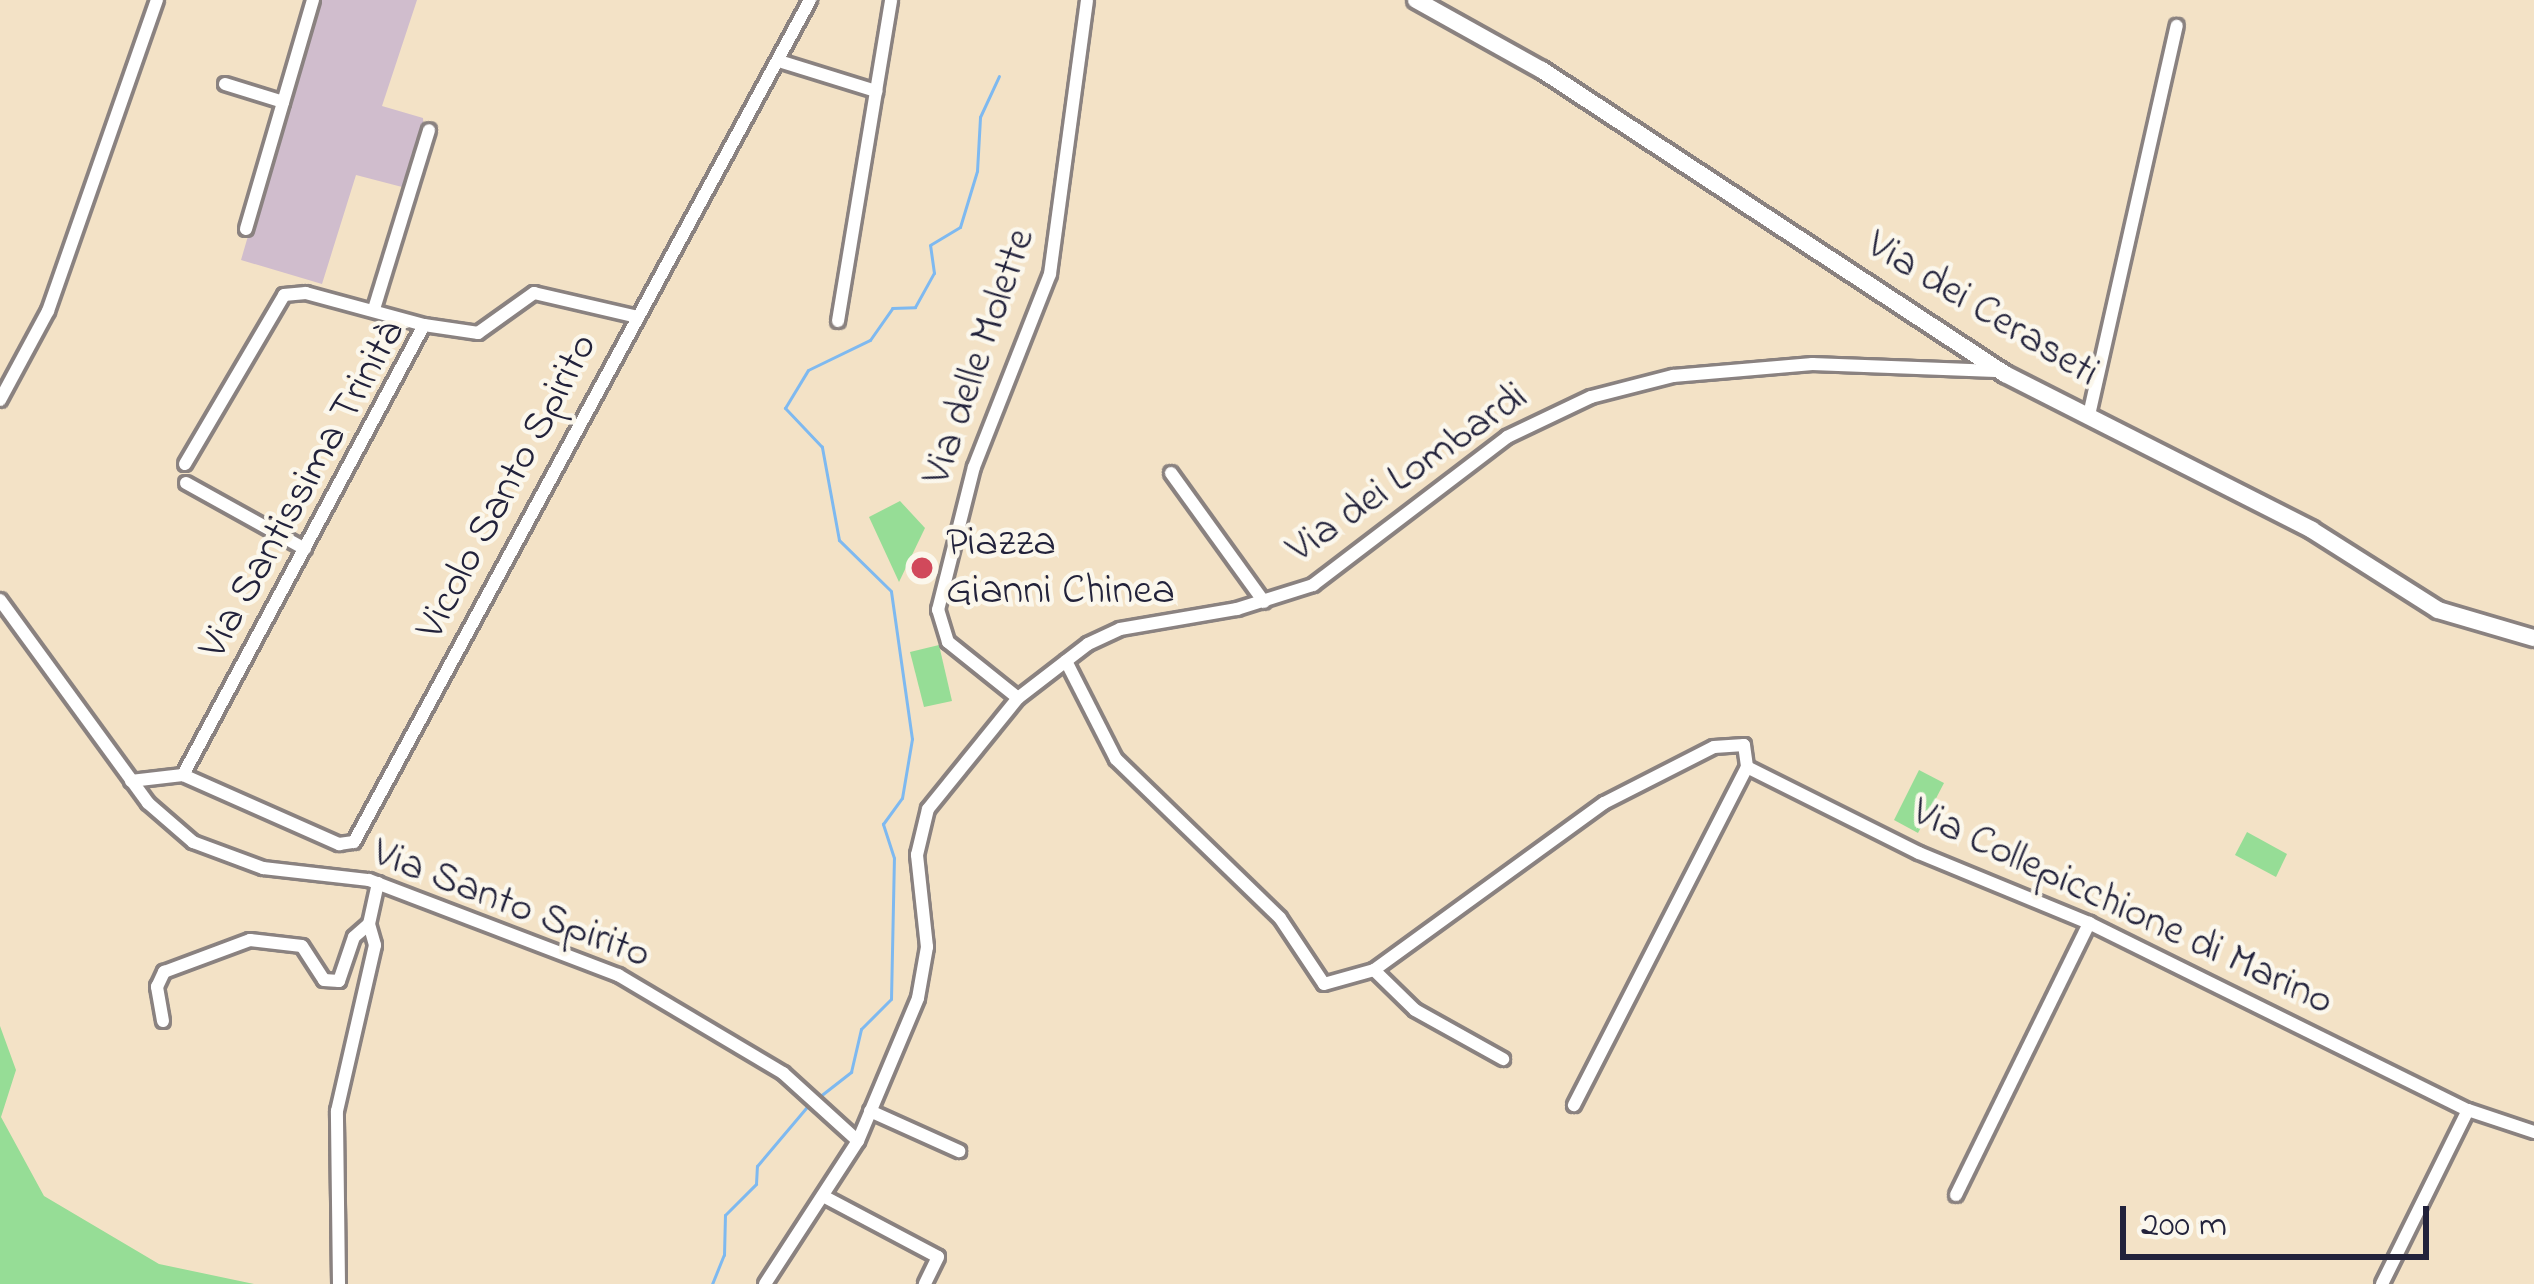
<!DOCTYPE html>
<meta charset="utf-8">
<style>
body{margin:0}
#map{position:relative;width:2534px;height:1284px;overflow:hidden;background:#f3e2c6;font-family:"Indie Flower",sans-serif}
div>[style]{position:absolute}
.industrial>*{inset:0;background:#d0bdcd}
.green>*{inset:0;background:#96dd96}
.stream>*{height:3px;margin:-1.5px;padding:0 1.5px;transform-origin:1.5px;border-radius:1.5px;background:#7eb9f0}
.roads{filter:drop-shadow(3px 0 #8a8280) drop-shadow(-3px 0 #8a8280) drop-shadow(0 3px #8a8280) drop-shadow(0 -3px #8a8280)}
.street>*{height:12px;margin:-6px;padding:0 6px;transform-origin:6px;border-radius:6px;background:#fff}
.secondary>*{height:16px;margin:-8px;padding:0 8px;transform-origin:8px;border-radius:8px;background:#fff}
.dots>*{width:33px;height:33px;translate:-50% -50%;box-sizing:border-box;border:6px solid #fbf7ec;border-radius:50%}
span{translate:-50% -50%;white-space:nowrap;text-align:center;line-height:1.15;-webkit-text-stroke:9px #fbf7ec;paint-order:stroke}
.street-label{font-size:42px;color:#22223b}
.poi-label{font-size:42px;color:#22223b}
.left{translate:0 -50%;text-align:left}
.scale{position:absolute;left:2120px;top:1206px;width:309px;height:54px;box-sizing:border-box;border:6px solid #22223b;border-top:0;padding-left:15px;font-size:36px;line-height:42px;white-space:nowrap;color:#22223b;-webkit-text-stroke:9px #fbf7ec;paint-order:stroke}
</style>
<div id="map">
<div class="industrial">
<i style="clip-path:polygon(317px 0,417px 0,382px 106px,423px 118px,424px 130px,406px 188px,356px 175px,322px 284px,241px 260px)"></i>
</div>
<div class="green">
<i style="clip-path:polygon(900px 501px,925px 528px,899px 582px,869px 517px)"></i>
<i style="clip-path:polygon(939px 645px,952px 701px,924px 707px,910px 652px)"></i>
<i style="clip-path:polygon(1919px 770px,1944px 783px,1918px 833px,1894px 820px)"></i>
<i style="clip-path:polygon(2247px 832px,2287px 854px,2276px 877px,2235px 855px)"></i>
<i style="clip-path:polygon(0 1026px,16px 1070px,1px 1117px,44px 1196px,159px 1264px,254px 1284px,0 1284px)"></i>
</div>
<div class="stream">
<i style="left:819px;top:1097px;width:41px;rotate:-38deg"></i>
<i style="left:851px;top:1072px;width:44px;rotate:-76.9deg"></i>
<i style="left:861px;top:1029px;width:42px;rotate:-45deg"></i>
<i style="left:891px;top:999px;width:141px;rotate:-88.8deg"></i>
<i style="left:894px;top:858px;width:36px;rotate:-108deg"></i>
<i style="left:883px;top:824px;width:32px;rotate:-54deg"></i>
<i style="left:902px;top:798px;width:60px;rotate:-80.4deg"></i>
<i style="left:912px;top:739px;width:149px;rotate:-98.1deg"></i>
<i style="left:891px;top:591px;width:73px;rotate:-135.6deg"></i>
<i style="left:839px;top:540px;width:95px;rotate:-100.4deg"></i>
<i style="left:822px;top:447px;width:54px;rotate:-133.5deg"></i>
<i style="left:785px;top:408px;width:44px;rotate:-58.8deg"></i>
<i style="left:808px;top:370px;width:69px;rotate:-25.8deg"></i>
<i style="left:870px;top:340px;width:39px;rotate:-55deg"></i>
<i style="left:892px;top:308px;width:23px;rotate:-2deg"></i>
<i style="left:915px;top:307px;width:39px;rotate:-61deg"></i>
<i style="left:934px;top:273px;width:28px;rotate:-98deg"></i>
<i style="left:930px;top:245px;width:35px;rotate:-31deg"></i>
<i style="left:960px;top:227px;width:59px;rotate:-73.1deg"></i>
<i style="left:977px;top:171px;width:54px;rotate:-86.8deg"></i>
<i style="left:980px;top:117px;width:45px;rotate:-65.1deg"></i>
<i style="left:712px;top:1284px;width:31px;rotate:-68deg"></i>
<i style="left:724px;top:1255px;width:40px;rotate:-88.6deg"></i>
<i style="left:725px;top:1215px;width:44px;rotate:-45deg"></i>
<i style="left:756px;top:1184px;width:18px;rotate:-87deg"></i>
<i style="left:757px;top:1166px;width:84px;rotate:-49.8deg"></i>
</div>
<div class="roads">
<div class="street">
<i style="left:779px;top:61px;width:102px;rotate:17.2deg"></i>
<i style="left:225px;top:84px;width:61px;rotate:17.2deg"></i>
<i style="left:246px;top:229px;width:239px;rotate:-73.7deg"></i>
<i style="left:374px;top:309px;width:187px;rotate:-72.9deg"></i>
<i style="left:838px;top:321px;width:325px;rotate:-80.6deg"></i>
<i style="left:0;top:400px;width:101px;rotate:-61.7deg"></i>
<i style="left:48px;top:311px;width:330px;rotate:-70.7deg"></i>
<i style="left:2089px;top:415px;width:399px;rotate:-77.3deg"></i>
<i style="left:185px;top:464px;width:196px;rotate:-59.6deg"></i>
<i style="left:284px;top:295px;width:22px;rotate:-5deg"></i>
<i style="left:306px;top:293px;width:122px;rotate:15.2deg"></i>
<i style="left:1171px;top:473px;width:159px;rotate:54.2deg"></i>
<i style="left:186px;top:483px;width:136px;rotate:29deg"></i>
<i style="left:0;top:600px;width:251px;rotate:53.9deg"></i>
<i style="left:148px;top:803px;width:60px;rotate:40.9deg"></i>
<i style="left:193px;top:842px;width:75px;rotate:20.4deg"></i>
<i style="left:263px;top:868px;width:107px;rotate:6.5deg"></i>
<i style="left:369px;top:880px;width:267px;rotate:20.9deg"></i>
<i style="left:618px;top:975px;width:192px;rotate:30.7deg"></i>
<i style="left:783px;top:1073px;width:101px;rotate:42.2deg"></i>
<i style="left:1066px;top:661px;width:110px;rotate:63deg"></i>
<i style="left:1116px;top:759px;width:228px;rotate:44.1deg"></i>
<i style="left:1280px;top:918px;width:79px;rotate:56.3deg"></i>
<i style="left:1324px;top:984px;width:52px;rotate:-15.6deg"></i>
<i style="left:1374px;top:970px;width:284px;rotate:-36deg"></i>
<i style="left:1604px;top:803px;width:123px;rotate:-27deg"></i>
<i style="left:1714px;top:747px;width:30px;rotate:-4deg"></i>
<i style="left:1744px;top:745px;width:22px;rotate:82deg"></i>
<i style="left:1747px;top:767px;width:380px;rotate:117.1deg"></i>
<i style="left:1018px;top:698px;width:90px;rotate:-141.3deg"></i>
<i style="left:948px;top:642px;width:34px;rotate:-107deg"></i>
<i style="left:938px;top:610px;width:147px;rotate:-75.9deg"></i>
<i style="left:974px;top:467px;width:207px;rotate:-68.5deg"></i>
<i style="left:1050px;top:274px;width:276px;rotate:-82.3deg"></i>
<i style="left:1747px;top:767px;width:192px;rotate:26.6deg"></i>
<i style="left:1919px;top:853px;width:184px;rotate:22.4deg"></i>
<i style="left:2089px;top:923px;width:423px;rotate:26.3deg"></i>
<i style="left:2468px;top:1110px;width:70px;rotate:18.4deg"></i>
<i style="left:183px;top:775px;width:171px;rotate:23.9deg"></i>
<i style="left:339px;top:844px;width:15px;rotate:-8deg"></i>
<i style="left:354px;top:842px;width:958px;rotate:-61.56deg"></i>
<i style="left:131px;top:781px;width:52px;rotate:-6.6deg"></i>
<i style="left:183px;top:775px;width:510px;rotate:-61.83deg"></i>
<i style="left:424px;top:325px;width:55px;rotate:8.4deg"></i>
<i style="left:478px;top:333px;width:69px;rotate:-35.5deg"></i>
<i style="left:534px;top:293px;width:107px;rotate:13deg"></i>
<i style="left:1374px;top:970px;width:57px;rotate:44.3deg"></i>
<i style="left:1415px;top:1010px;width:101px;rotate:29.1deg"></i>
<i style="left:163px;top:1021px;width:35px;rotate:-100deg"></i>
<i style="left:157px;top:987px;width:17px;rotate:-65deg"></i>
<i style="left:164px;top:972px;width:92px;rotate:-20.4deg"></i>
<i style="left:250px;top:940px;width:52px;rotate:6.6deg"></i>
<i style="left:302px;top:946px;width:40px;rotate:57.1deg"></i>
<i style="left:324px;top:980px;width:15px;rotate:4deg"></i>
<i style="left:339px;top:981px;width:46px;rotate:-71.2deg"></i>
<i style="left:354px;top:937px;width:20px;rotate:-41deg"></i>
<i style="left:369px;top:924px;width:42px;rotate:-77.6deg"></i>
<i style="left:870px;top:1111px;width:98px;rotate:24.2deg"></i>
<i style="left:1956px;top:1195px;width:303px;rotate:-63.9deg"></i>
<i style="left:823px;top:1196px;width:130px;rotate:27.9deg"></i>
<i style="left:938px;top:1257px;width:30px;rotate:116deg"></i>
<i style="left:339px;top:1284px;width:173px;rotate:-90.7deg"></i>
<i style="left:337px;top:1111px;width:170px;rotate:-77.1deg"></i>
<i style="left:375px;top:945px;width:22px;rotate:-106deg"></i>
<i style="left:765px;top:1284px;width:171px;rotate:-57deg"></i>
<i style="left:858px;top:1141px;width:155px;rotate:-67.2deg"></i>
<i style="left:918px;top:998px;width:52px;rotate:-80deg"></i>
<i style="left:927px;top:947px;width:93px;rotate:-96.2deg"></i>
<i style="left:917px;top:855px;width:47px;rotate:-76.6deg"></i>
<i style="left:928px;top:809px;width:143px;rotate:-51deg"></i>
<i style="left:1018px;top:698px;width:88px;rotate:-37.6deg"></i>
<i style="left:1088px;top:644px;width:35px;rotate:-25deg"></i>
<i style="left:1120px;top:629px;width:119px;rotate:-9.7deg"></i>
<i style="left:1237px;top:609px;width:80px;rotate:-17.5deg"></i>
<i style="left:1313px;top:585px;width:244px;rotate:-37.3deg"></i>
<i style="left:1507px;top:437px;width:93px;rotate:-25.5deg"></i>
<i style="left:1591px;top:397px;width:85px;rotate:-14.4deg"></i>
<i style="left:1673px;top:376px;width:140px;rotate:-4.9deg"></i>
<i style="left:1812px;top:364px;width:184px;rotate:2.2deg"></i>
<i style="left:2382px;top:1284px;width:194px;rotate:-63.7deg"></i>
</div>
<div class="secondary">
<i style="left:1416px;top:0;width:144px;rotate:29.1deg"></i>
<i style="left:1542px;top:70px;width:554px;rotate:33.29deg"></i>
<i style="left:2005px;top:374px;width:344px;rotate:26.9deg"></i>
<i style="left:2312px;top:530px;width:149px;rotate:32.4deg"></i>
<i style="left:2438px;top:610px;width:100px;rotate:16.3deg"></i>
</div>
</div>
<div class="dots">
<i style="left:922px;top:568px;background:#d1495b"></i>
</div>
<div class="street-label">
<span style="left:1982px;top:310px;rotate:31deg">Via dei Ceraseti</span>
<span style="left:980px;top:357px;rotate:-71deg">Via delle Molette</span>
<span style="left:1408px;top:474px;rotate:-35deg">Via dei Lombardi</span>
<span style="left:508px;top:487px;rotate:-62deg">Vicolo Santo Spirito</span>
<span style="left:303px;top:490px;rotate:-61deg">Via Santissima Trinità</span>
<span style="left:511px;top:905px;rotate:21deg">Via Santo Spirito</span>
<span style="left:2122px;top:908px;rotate:25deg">Via Collepicchione di Marino</span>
</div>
<div class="poi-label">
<span class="left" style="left:946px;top:568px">Piazza<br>Gianni Chinea</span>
</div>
<div class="scale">200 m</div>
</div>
